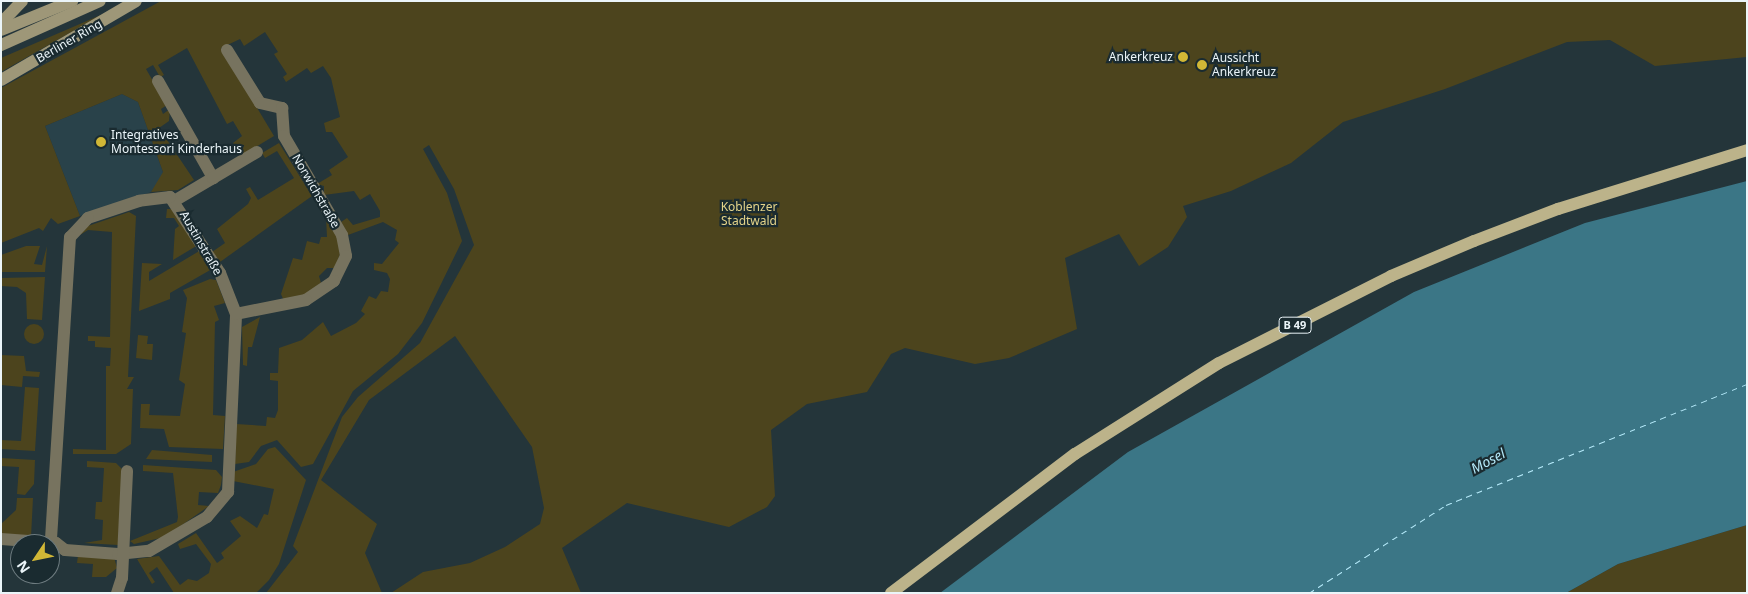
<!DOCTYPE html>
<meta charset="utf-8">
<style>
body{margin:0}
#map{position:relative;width:1748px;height:594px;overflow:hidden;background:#24353a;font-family:"Noto Sans",sans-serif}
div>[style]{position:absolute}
.built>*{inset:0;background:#29424a}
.green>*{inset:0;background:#4c441d}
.round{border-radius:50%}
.water>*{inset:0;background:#3b7686}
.ferry>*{height:1px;margin-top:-0.5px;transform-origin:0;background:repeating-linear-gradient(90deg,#b4e9f9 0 6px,transparent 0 11px)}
.street>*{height:12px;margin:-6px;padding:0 6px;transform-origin:6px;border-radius:6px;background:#77735f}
.secondary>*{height:12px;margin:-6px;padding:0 6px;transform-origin:6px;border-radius:6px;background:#9e9778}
.primary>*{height:12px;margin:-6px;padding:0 6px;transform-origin:6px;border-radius:6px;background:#bcb38a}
.dots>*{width:14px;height:14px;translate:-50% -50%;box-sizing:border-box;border:2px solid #1a2b30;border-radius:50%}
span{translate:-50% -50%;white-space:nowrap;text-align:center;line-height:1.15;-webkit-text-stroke:4.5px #1a2b30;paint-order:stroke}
.shield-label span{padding:1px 4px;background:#1a2b30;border:1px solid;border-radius:4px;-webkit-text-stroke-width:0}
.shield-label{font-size:11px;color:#ebf5f9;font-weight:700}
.street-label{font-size:12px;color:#ebf5f9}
.poi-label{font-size:12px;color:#ebf5f9}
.right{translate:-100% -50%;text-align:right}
.left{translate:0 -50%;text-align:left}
.park-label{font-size:12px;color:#e4d48a}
.water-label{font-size:14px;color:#b4e9f9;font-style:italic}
.frame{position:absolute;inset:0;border:2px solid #ebf5f9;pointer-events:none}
.north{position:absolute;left:10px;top:534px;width:50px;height:50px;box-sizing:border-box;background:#1a2b30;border:1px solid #6e7c80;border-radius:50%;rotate:236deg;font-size:14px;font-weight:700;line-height:20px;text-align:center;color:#ebf5f9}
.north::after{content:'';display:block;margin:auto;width:18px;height:22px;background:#d1b736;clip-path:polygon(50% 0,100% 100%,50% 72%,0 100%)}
</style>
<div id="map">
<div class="built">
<i style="clip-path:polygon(122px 94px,138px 102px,163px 172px,161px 179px,151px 192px,80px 216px,45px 126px)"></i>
</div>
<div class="green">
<i style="clip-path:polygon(161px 1px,1747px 1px,1747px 57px,1655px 66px,1610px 40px,1567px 42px,1445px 89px,1343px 122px,1291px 163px,1231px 191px,1183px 206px,1187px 217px,1168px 247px,1139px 266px,1119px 234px,1065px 258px,1077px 329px,1009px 358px,975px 364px,905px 348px,891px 354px,867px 392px,807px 404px,771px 430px,775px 496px,767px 507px,729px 527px,627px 503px,562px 548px,581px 593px,391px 593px,423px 572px,470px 563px,505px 547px,540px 524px,544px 508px,532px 447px,455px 336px,369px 400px,321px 480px,377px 524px,365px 553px,382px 593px,266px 593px,298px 552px,293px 546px,342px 417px,358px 397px,420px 343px,474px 245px,454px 189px,429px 145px,423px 149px,447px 193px,462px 241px,422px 323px,398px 354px,353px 391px,313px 464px,301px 467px,277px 440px,261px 446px,249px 462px,235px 464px,236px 424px,266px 426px,267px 417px,275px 418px,278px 410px,278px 381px,270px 380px,270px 373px,278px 373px,279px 348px,302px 340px,323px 322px,331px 336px,356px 323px,365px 314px,361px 311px,369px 296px,376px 299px,381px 291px,388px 292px,390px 279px,387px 273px,374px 270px,374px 263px,382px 264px,399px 243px,395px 240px,397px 230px,383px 222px,348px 235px,341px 222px,347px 218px,353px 225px,380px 217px,380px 211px,370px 194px,360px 200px,354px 191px,324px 195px,324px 186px,317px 184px,332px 175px,329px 170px,348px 157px,332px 132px,326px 132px,324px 123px,340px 117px,331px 78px,323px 66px,311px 73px,307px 68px,286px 82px,283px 77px,287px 74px,274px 54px,278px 52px,265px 32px,244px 46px,240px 39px,221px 48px,274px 136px,241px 156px,233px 143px,242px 136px,233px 121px,227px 124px,187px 48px,158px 65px,164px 75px,160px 77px,153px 65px,146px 69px,167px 105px,161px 109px,163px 114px,170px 109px,169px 121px,159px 128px,194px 180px,178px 190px,151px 192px,163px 172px,138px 102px,122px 94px,45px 126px,80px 216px,58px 224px,51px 218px,43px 231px,39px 228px,1px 243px,1px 88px)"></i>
<i style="clip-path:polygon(103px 14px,1px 72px,1px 58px)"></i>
<i style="clip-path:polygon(279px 143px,312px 196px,220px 262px,212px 252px,225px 243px,217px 229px,248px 204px,251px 198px,246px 189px,250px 187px,258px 200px,294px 178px,277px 151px,265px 158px,262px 153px)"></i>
<i style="clip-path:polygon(167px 209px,173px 209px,198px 245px,173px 260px,175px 229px,179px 226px,174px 218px,166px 218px)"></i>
<i style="clip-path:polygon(129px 212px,136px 216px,128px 377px,134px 377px,127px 389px,133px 389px,131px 444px,116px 454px,73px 454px,73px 449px,106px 450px,106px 366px,110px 366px,111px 348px,95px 347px,95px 341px,88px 341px,88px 336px,110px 337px,112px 232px,88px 230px,80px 235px,85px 227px)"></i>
<i style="clip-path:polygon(326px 217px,337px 236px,340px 254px,335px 268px,327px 268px,319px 276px,321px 283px,303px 296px,284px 301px,281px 294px,293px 258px,302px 260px,307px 241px,319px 244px,321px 237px,327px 237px)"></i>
<i style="clip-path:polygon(26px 246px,40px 246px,34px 264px,42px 265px,47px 246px,45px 272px,1px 272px,1px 255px)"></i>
<i style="clip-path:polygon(201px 250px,212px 269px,170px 293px,170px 299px,139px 311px,142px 263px,162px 264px,149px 272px,149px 281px)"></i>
<i style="clip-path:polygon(45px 277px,42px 320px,27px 319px,26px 293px,17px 287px,1px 286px,1px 278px)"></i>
<i style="clip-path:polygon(210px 279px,216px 280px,225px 303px,214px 306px,219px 320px,215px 322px,213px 415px,225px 416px,223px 449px,169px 447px,164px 429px,140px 428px,141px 404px,150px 404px,149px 415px,180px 416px,185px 384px,179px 380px,186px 333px,182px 332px,187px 298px,183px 290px)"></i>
<i style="clip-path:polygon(260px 317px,252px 347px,248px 347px,247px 366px,243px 365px,242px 327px)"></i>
<i class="round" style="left:24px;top:324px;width:20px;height:20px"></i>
<i style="clip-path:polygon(138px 335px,148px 336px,147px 344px,153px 344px,152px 360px,136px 358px)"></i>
<i style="clip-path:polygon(1px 355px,24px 356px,26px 371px,40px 372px,39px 377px,23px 376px,22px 387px,1px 385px)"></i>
<i style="clip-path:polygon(25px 387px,39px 388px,35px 451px,1px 449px,1px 440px,21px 441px)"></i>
<i style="clip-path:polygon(275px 447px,306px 480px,279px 564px,269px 580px,256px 593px,174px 593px,157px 567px,149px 573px,155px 582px,152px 584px,137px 559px,159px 556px,180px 585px,188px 579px,197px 581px,209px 573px,211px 564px,196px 544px,180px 549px,178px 544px,196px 533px,217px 563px,224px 558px,221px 553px,241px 536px,230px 521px,240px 516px,257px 528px,264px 514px,268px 515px,274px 489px,233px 481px,233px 472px,256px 464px,268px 449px)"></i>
<i style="clip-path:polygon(152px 450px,212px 455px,212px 462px,146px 459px)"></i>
<i style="clip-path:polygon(1px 458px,35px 460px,34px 484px,25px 495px,17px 494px,19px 467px,1px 466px)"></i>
<i style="clip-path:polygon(87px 461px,116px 463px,123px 470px,118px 545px,84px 543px,102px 540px,103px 520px,95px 519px,96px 502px,102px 502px,104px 468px,87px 467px)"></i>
<i style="clip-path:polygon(143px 465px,216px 470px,222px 477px,221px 485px,218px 493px,199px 492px,198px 505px,209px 506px,165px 537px,134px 544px,130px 541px,177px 522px,178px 517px,173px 473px,143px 471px)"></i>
<i style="clip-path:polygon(17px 498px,33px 498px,31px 537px,1px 535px,1px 524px,16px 510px)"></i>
<i style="clip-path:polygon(1747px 525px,1747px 593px,1566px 593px,1618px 564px)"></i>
<i style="clip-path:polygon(78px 555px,114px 557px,117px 568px,106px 577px,92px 577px,93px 564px,77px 563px)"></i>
</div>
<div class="water">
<i style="clip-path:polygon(1747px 181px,1747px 525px,1618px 564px,1566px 593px,940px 593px,1128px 452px,1414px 292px,1585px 223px)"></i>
</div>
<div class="ferry">
<i style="left:1309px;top:593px;width:163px;rotate:-32.7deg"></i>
<i style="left:1446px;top:505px;width:324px;rotate:-21.9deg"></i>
</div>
<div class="street">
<i style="left:227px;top:50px;width:62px;rotate:58.1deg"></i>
<i style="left:260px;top:103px;width:23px;rotate:13deg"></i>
<i style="left:282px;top:108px;width:28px;rotate:86deg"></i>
<i style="left:284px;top:136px;width:115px;rotate:59.6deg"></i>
<i style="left:342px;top:235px;width:21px;rotate:79deg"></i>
<i style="left:346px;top:256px;width:28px;rotate:116deg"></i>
<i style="left:334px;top:281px;width:34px;rotate:146deg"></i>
<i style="left:306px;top:300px;width:71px;rotate:168.7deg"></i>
<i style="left:158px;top:81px;width:112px;rotate:60.4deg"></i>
<i style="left:213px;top:178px;width:43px;rotate:149.3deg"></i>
<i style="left:213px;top:178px;width:51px;rotate:-30.6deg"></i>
<i style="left:1px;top:539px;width:55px;rotate:4.2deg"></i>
<i style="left:56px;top:543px;width:11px;rotate:38deg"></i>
<i style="left:65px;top:550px;width:53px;rotate:4.3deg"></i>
<i style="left:118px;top:554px;width:31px;rotate:-6deg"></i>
<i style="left:149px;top:551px;width:67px;rotate:-30.4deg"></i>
<i style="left:207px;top:517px;width:33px;rotate:-50deg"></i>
<i style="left:228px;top:492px;width:178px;rotate:-87.4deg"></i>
<i style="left:236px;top:314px;width:44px;rotate:-111.3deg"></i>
<i style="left:220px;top:273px;width:91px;rotate:-123.3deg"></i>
<i style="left:170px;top:197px;width:31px;rotate:173deg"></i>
<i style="left:139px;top:201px;width:54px;rotate:161.6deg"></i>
<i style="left:88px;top:218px;width:26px;rotate:133deg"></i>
<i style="left:70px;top:237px;width:306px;rotate:93.6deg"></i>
<i style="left:117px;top:593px;width:16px;rotate:-72deg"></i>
<i style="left:122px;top:578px;width:107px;rotate:-87.3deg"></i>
</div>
<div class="secondary">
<i style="left:1px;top:23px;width:30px;rotate:-46deg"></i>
<i style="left:1px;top:30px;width:77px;rotate:-22.2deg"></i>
<i style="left:1px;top:45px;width:108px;rotate:-24deg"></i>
<i style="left:1px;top:80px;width:156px;rotate:-30.3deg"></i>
</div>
<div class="primary">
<i style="left:891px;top:593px;width:231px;rotate:-37.1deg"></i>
<i style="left:1075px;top:454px;width:170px;rotate:-32.3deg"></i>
<i style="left:1219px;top:363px;width:193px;rotate:-26.8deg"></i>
<i style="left:1391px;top:276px;width:90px;rotate:-22.9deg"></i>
<i style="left:1474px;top:241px;width:90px;rotate:-20.9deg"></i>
<i style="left:1558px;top:209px;width:198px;rotate:-17.3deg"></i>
</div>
<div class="dots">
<i style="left:1183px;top:57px;background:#d1b736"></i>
<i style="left:1202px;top:65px;background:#d1b736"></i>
<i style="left:101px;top:142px;background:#d1b736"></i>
</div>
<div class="shield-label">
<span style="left:1295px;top:325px">B 49</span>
</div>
<div class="street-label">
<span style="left:69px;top:41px;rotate:-30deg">Berliner Ring</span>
<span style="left:316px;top:191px;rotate:60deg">Norwichstraße</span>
<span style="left:201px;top:243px;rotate:60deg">Austinstraße</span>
</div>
<div class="poi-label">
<span class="right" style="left:1173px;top:57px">Ankerkreuz</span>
<span class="left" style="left:1212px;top:65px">Aussicht<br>Ankerkreuz</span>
<span class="left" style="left:111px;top:142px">Integratives<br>Montessori Kinderhaus</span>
</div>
<div class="park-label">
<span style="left:749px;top:214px">Koblenzer<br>Stadtwald</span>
</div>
<div class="water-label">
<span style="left:1488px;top:461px;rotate:-28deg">Mosel</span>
</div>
<div class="frame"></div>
<div class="north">N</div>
</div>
